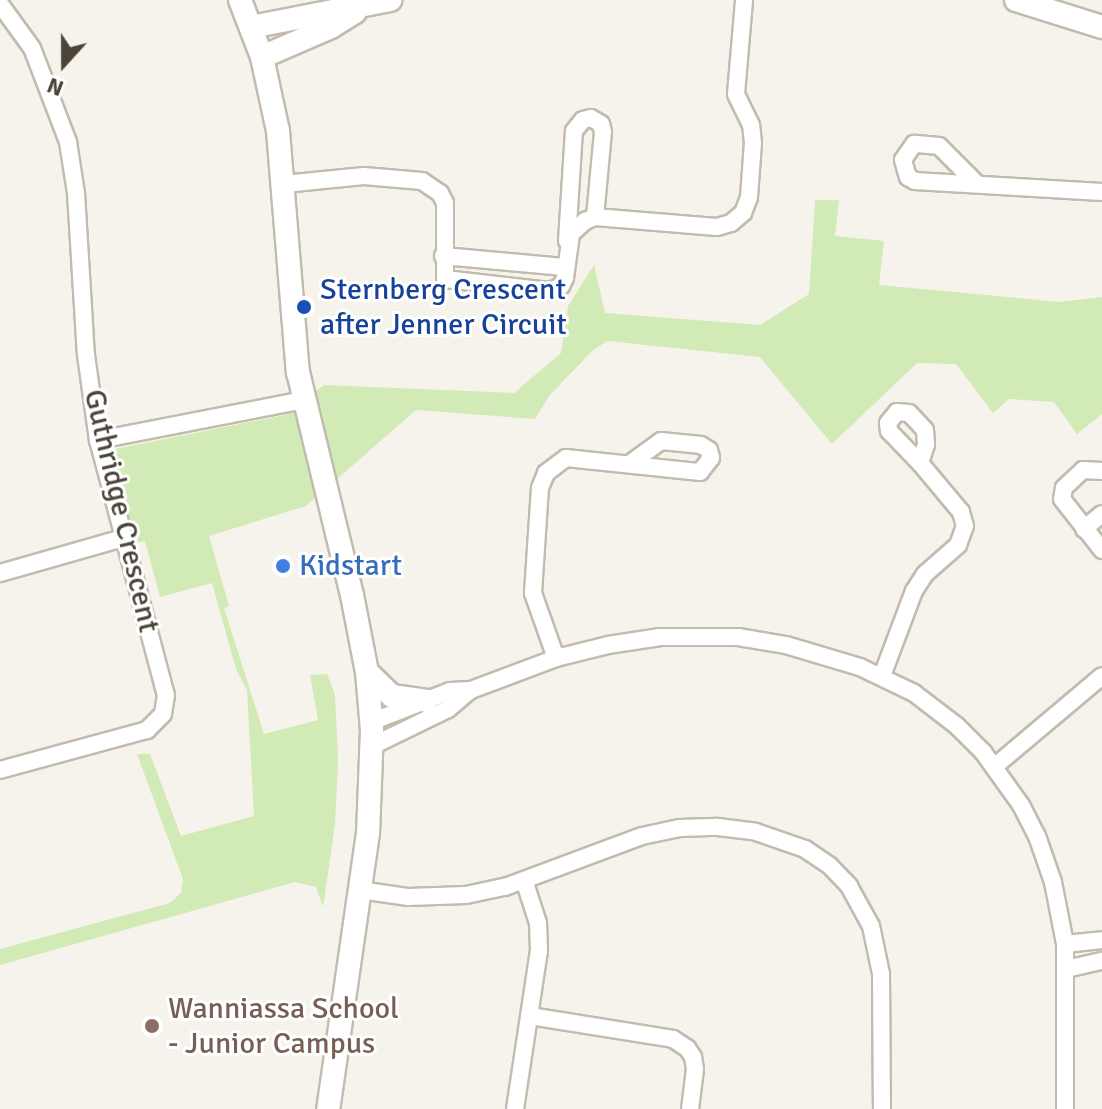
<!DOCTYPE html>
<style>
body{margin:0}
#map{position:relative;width:1102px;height:1109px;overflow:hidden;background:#f6f3ec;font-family:Signika,sans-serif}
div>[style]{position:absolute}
.green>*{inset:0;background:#d2eab5}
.roads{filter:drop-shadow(2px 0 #c2bbae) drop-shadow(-2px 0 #c2bbae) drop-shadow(0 2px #c2bbae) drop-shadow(0 -2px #c2bbae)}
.minor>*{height:16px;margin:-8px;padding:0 8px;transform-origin:8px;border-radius:8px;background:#fff}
.tertiary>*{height:22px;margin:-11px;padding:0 11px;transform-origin:11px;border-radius:11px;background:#fff}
.dots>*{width:22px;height:22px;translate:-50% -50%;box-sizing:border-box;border:4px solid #fff;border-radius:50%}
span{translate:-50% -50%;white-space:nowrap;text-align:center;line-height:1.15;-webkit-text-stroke:6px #fff;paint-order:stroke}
.transit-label{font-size:30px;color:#164399}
.left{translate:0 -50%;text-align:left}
.street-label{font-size:30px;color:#4b4439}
.shop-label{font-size:30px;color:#366cbe}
.education-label{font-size:30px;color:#785e54}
.north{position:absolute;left:24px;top:24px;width:80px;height:80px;-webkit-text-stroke:6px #fff;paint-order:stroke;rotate:201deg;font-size:22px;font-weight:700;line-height:32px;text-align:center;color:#4b4439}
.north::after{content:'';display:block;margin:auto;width:28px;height:36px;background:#4b4439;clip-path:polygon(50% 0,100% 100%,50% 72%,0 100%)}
</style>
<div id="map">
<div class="green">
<i style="clip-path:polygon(815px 200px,839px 200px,835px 236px,884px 241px,879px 285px,1060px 302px,1102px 297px,1102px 414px,1077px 434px,1054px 402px,1009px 399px,993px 413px,956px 364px,917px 363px,832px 444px,760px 357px,607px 341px,592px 351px,549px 396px,535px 419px,416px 410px,306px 506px,209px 536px,229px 606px,224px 608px,264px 734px,318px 720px,310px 675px,327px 674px,335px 695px,338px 760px,335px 825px,323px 907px,316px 887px,295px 882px,0 965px,0 949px,170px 903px,181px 893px,183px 879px,137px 754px,150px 754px,181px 836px,254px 816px,247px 690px,236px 669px,212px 583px,160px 597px,145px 541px,129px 544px,110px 450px,285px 415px,324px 385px,514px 393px,561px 353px,568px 306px,594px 265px,605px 313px,760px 325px,809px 294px)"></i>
</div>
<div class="roads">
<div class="minor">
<i style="left:0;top:4px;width:54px;rotate:54deg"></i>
<i style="left:32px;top:48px;width:101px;rotate:69deg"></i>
<i style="left:68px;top:142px;width:52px;rotate:81.1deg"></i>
<i style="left:76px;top:193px;width:162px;rotate:86.5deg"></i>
<i style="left:86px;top:355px;width:86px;rotate:82deg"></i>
<i style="left:98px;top:440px;width:264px;rotate:75.1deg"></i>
<i style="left:166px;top:695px;width:19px;rotate:99deg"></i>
<i style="left:163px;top:714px;width:23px;rotate:135deg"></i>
<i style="left:147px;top:730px;width:152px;rotate:164.8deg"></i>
<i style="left:975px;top:182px;width:51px;rotate:-135deg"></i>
<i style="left:939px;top:146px;width:25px;rotate:-175deg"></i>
<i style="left:914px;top:144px;width:19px;rotate:125deg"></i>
<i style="left:903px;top:160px;width:18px;rotate:74deg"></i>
<i style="left:908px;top:177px;width:8px;rotate:30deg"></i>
<i style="left:915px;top:181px;width:187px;rotate:3.4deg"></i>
<i style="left:284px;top:184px;width:80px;rotate:-5.7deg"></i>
<i style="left:364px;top:176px;width:58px;rotate:4.9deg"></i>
<i style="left:422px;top:181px;width:22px;rotate:34deg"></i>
<i style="left:440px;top:193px;width:11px;rotate:63deg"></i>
<i style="left:445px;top:203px;width:76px;rotate:90deg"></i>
<i style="left:445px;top:279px;width:107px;rotate:6.5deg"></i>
<i style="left:551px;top:291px;width:11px;rotate:-27deg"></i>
<i style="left:561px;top:286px;width:9px;rotate:-63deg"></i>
<i style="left:565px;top:278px;width:44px;rotate:-82.2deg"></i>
<i style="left:571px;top:234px;width:19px;rotate:-43deg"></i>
<i style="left:585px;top:221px;width:11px;rotate:-22deg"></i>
<i style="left:595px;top:217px;width:122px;rotate:4.7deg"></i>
<i style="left:717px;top:227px;width:15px;rotate:-16deg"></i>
<i style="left:731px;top:223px;width:16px;rotate:-40deg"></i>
<i style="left:743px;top:213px;width:17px;rotate:-69deg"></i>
<i style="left:749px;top:197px;width:54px;rotate:-85.8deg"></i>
<i style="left:753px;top:143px;width:18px;rotate:-96deg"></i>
<i style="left:751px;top:125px;width:34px;rotate:-116deg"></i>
<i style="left:736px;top:94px;width:94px;rotate:-85.1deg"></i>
<i style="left:567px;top:241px;width:110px;rotate:-86.4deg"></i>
<i style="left:574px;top:131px;width:14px;rotate:-51deg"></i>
<i style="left:583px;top:120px;width:8px;rotate:-14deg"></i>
<i style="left:591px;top:118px;width:12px;rotate:31deg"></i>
<i style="left:601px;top:124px;width:8px;rotate:76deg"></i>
<i style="left:603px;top:132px;width:85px;rotate:95.4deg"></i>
<i style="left:443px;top:256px;width:122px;rotate:5.2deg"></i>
<i style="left:98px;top:440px;width:209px;rotate:-11deg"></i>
<i style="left:1102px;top:471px;width:19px;rotate:-177deg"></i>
<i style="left:1083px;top:470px;width:26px;rotate:137deg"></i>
<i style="left:1064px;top:488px;width:11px;rotate:100deg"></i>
<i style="left:1062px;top:499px;width:65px;rotate:51.9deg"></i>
<i style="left:1084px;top:529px;width:23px;rotate:-40deg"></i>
<i style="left:0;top:573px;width:128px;rotate:-15.9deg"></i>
<i style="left:556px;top:658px;width:69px;rotate:-109.5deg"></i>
<i style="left:533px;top:593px;width:105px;rotate:-86.2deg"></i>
<i style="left:540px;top:488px;width:16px;rotate:-68deg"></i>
<i style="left:546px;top:473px;width:25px;rotate:-37deg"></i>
<i style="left:566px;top:458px;width:135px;rotate:6deg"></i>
<i style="left:700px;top:472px;width:18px;rotate:-52deg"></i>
<i style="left:711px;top:458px;width:8px;rotate:-104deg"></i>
<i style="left:709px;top:450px;width:9px;rotate:-148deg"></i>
<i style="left:701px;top:445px;width:40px;rotate:-174.3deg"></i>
<i style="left:661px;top:441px;width:37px;rotate:144deg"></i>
<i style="left:882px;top:676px;width:91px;rotate:-69.4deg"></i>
<i style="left:914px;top:591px;width:20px;rotate:-57deg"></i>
<i style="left:925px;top:574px;width:44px;rotate:-41.3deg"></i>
<i style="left:958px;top:545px;width:20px;rotate:-70deg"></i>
<i style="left:965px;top:526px;width:15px;rotate:-106deg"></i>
<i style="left:961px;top:512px;width:64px;rotate:-129.9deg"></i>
<i style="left:920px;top:463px;width:20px;rotate:-72deg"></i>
<i style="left:926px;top:444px;width:14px;rotate:-94deg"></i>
<i style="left:925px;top:430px;width:23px;rotate:-133deg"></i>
<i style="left:909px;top:413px;width:12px;rotate:-175deg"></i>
<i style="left:897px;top:412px;width:14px;rotate:129deg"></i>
<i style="left:888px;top:423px;width:8px;rotate:83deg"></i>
<i style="left:889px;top:431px;width:45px;rotate:45.9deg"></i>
<i style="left:371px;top:722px;width:85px;rotate:-21.4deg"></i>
<i style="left:450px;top:691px;width:21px;rotate:-3deg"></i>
<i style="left:372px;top:746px;width:85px;rotate:-26deg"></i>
<i style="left:448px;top:709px;width:30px;rotate:-40deg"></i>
<i style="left:471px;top:690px;width:91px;rotate:-20.6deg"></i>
<i style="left:556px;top:658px;width:54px;rotate:-14deg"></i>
<i style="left:608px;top:645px;width:53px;rotate:-8.7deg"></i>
<i style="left:660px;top:637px;width:78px"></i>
<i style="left:738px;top:637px;width:49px;rotate:9.5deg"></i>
<i style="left:786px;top:645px;width:77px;rotate:16.6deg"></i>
<i style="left:860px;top:667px;width:60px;rotate:25.7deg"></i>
<i style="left:914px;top:693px;width:54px;rotate:37.5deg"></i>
<i style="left:957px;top:726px;width:37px;rotate:45deg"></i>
<i style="left:983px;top:752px;width:65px;rotate:54.4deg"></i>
<i style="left:1021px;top:805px;width:35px;rotate:63deg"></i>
<i style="left:1037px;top:836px;width:49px;rotate:70.8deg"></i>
<i style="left:1053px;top:882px;width:63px;rotate:79deg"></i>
<i style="left:1065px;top:944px;width:165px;rotate:90deg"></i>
<i style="left:994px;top:767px;width:141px;rotate:-40.1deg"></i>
<i style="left:360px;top:890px;width:49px;rotate:8.3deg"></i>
<i style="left:408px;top:897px;width:58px;rotate:-2deg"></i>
<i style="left:466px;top:895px;width:40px;rotate:-12deg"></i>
<i style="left:505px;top:887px;width:146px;rotate:-20.4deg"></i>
<i style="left:642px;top:836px;width:39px;rotate:-12deg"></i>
<i style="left:680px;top:828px;width:38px;rotate:-2deg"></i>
<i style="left:718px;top:827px;width:38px;rotate:7deg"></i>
<i style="left:756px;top:832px;width:52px;rotate:19.1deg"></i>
<i style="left:805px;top:849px;width:29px;rotate:34deg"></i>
<i style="left:829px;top:865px;width:29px;rotate:46deg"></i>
<i style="left:849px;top:886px;width:46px;rotate:61.2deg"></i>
<i style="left:871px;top:926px;width:49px;rotate:78.2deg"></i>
<i style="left:881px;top:974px;width:135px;rotate:89.6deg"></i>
<i style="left:1065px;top:944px;width:37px;rotate:-6deg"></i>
<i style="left:1066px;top:969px;width:37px;rotate:-13deg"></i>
<i style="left:530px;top:1016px;width:145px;rotate:9.1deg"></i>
<i style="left:673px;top:1039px;width:17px;rotate:33deg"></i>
<i style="left:687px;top:1048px;width:11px;rotate:56deg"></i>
<i style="left:693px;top:1057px;width:12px;rotate:81deg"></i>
<i style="left:695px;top:1069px;width:40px;rotate:97.1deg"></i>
<i style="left:515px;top:1109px;width:160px;rotate:-81.4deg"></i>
<i style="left:539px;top:951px;width:28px;rotate:-92deg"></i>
<i style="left:538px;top:923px;width:45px;rotate:-108deg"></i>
</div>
<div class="tertiary">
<i style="left:240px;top:0;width:61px;rotate:68.9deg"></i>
<i style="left:262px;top:57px;width:76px;rotate:77.8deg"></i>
<i style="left:278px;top:131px;width:242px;rotate:85.3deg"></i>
<i style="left:298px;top:372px;width:229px;rotate:76.4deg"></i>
<i style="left:352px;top:595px;width:78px;rotate:79deg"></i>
<i style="left:367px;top:672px;width:58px;rotate:85.1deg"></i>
<i style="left:372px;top:730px;width:103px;rotate:92.2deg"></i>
<i style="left:368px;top:833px;width:279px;rotate:98.2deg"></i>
<i style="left:1016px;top:0;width:90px;rotate:17.4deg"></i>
<i style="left:251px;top:27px;width:142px;rotate:-11deg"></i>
<i style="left:262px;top:57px;width:75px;rotate:-23.5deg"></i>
<i style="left:331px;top:27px;width:28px;rotate:-32deg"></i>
<i style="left:367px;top:672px;width:35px;rotate:44deg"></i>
<i style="left:392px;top:696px;width:34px;rotate:8deg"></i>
</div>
</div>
<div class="dots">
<i style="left:304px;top:307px;background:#1a4fb4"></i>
<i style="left:283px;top:566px;background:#3f7fe0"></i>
<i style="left:152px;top:1026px;background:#8d6e63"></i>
</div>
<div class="transit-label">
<span class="left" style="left:320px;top:307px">Sternberg Crescent<br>after Jenner Circuit</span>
</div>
<div class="street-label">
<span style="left:121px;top:511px;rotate:77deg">Guthridge Crescent</span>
</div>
<div class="shop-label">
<span class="left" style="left:299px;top:566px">Kidstart</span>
</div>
<div class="education-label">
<span class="left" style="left:168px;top:1026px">Wanniassa School<br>- Junior Campus</span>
</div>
<div class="north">N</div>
</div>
